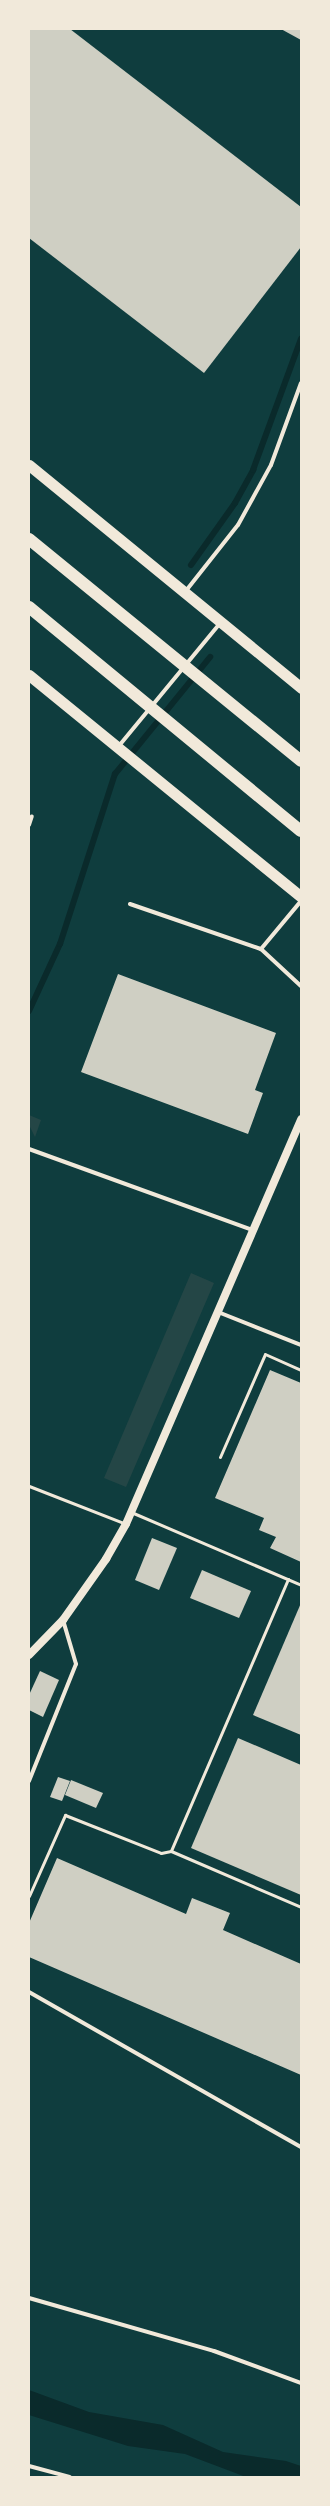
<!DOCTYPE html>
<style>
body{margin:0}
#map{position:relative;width:330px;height:2506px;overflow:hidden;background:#0f3d3e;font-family:"Archivo Narrow",sans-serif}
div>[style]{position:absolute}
.green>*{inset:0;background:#244646}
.water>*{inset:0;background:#0a2a2b}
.stream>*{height:6px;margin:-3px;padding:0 3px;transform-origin:3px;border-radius:3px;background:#0a2a2b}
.building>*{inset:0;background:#cfcfc3}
.service>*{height:3px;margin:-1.5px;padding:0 1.5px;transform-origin:1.5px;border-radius:1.5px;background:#f1e9da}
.minor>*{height:4px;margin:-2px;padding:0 2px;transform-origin:2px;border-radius:2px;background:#f1e9da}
.secondary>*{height:8px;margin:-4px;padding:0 4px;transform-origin:4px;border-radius:4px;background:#f1e9da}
.trunk>*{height:11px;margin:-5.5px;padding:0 5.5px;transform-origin:5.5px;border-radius:5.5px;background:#f1e9da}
.motorway>*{height:12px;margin:-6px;padding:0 6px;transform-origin:6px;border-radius:6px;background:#f1e9da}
span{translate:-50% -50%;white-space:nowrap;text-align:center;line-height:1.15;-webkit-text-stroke:3px #f1e9da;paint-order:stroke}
.frame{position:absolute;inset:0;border:30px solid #f1e9da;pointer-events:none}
</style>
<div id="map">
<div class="green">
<i style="clip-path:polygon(29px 1115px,41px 1120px,35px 1137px,29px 1125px)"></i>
<i style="clip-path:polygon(191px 1273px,214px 1283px,126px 1487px,104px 1478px)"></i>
</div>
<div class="water">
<i style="clip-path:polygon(29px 2390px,89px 2412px,163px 2425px,223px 2452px,286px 2461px,301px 2466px,301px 2477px,246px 2477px,185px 2454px,128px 2446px,29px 2415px)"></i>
</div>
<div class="stream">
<i style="left:191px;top:565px;width:76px;rotate:-54.6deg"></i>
<i style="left:235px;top:503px;width:38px;rotate:-61deg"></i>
<i style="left:253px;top:470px;width:140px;rotate:-69.9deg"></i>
<i style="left:29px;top:1011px;width:74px;rotate:-65.2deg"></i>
<i style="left:60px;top:944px;width:179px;rotate:-72.1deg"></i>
<i style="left:115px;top:774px;width:151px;rotate:-50.9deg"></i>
</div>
<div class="building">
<i style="clip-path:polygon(29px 29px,70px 29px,301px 207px,301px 247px,204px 373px,29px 238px)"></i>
<i style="clip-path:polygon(281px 29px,301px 29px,301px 40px)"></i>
<i style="clip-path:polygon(118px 974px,276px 1033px,255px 1090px,263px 1093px,248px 1134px,81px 1072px)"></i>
<i style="clip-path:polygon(270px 1370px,301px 1383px,301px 1562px,270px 1548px,276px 1537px,259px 1530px,264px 1518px,215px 1498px)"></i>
<i style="clip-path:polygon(152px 1538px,177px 1548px,159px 1590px,135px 1580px)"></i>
<i style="clip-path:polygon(202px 1570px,251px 1591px,239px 1618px,190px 1598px)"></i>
<i style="clip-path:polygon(301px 1603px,301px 1735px,253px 1715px)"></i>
<i style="clip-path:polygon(40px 1671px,59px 1680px,43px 1717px,29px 1710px,29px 1695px)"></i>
<i style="clip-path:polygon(238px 1738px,301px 1765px,301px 1895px,191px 1848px)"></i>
<i style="clip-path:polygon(58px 1777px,70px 1781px,62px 1801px,50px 1797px)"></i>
<i style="clip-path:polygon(71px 1780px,103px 1793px,96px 1808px,65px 1795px)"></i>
<i style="clip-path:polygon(57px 1858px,186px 1914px,192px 1898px,230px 1913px,223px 1930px,301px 1964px,301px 2075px,29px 1957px,29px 1923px)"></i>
</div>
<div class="service">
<i style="left:220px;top:1457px;width:112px;rotate:-66.4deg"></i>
<i style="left:265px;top:1354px;width:39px;rotate:24deg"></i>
<i style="left:29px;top:1486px;width:104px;rotate:21.4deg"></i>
<i style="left:131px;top:1512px;width:185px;rotate:23.2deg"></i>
<i style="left:288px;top:1579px;width:296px;rotate:113.3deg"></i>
<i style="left:171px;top:1851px;width:142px;rotate:23.3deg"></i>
<i style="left:29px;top:1896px;width:89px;rotate:-66deg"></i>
<i style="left:65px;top:1815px;width:103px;rotate:21.6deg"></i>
<i style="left:161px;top:1853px;width:10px;rotate:-11deg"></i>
</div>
<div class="minor">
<i style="left:185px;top:592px;width:85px;rotate:-51.7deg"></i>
<i style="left:238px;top:525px;width:68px;rotate:-61.2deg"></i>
<i style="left:271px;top:465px;width:87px;rotate:-69.9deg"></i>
<i style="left:118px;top:747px;width:162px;rotate:-50.5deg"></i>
<i style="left:29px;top:825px;width:9px;rotate:-72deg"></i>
<i style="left:130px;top:904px;width:139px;rotate:19deg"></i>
<i style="left:261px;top:949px;width:62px;rotate:-50.2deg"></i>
<i style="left:261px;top:949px;width:54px;rotate:42.8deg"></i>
<i style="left:29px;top:1149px;width:238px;rotate:19.9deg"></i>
<i style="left:218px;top:1312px;width:89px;rotate:21.7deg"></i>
<i style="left:29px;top:1781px;width:126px;rotate:-68.1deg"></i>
<i style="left:76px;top:1664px;width:46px;rotate:-106.5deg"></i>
<i style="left:29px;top:1992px;width:313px;rotate:29.7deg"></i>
<i style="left:29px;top:2298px;width:192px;rotate:16deg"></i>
<i style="left:214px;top:2351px;width:93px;rotate:20.2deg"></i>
<i style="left:29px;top:2466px;width:42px;rotate:15deg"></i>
</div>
<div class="secondary">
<i style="left:29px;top:1655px;width:49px;rotate:-45.8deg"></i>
<i style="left:63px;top:1620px;width:75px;rotate:-54.8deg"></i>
<i style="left:106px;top:1559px;width:40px;rotate:-60.3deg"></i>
<i style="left:126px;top:1524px;width:441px;rotate:-66.6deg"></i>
</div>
<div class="trunk">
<i style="left:29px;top:465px;width:352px;rotate:39.3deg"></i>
<i style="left:29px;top:675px;width:351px;rotate:39.2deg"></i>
</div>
<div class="motorway">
<i style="left:29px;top:539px;width:351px;rotate:39.2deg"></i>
<i style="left:29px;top:607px;width:352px;rotate:39.5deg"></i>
</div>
<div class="frame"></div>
</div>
